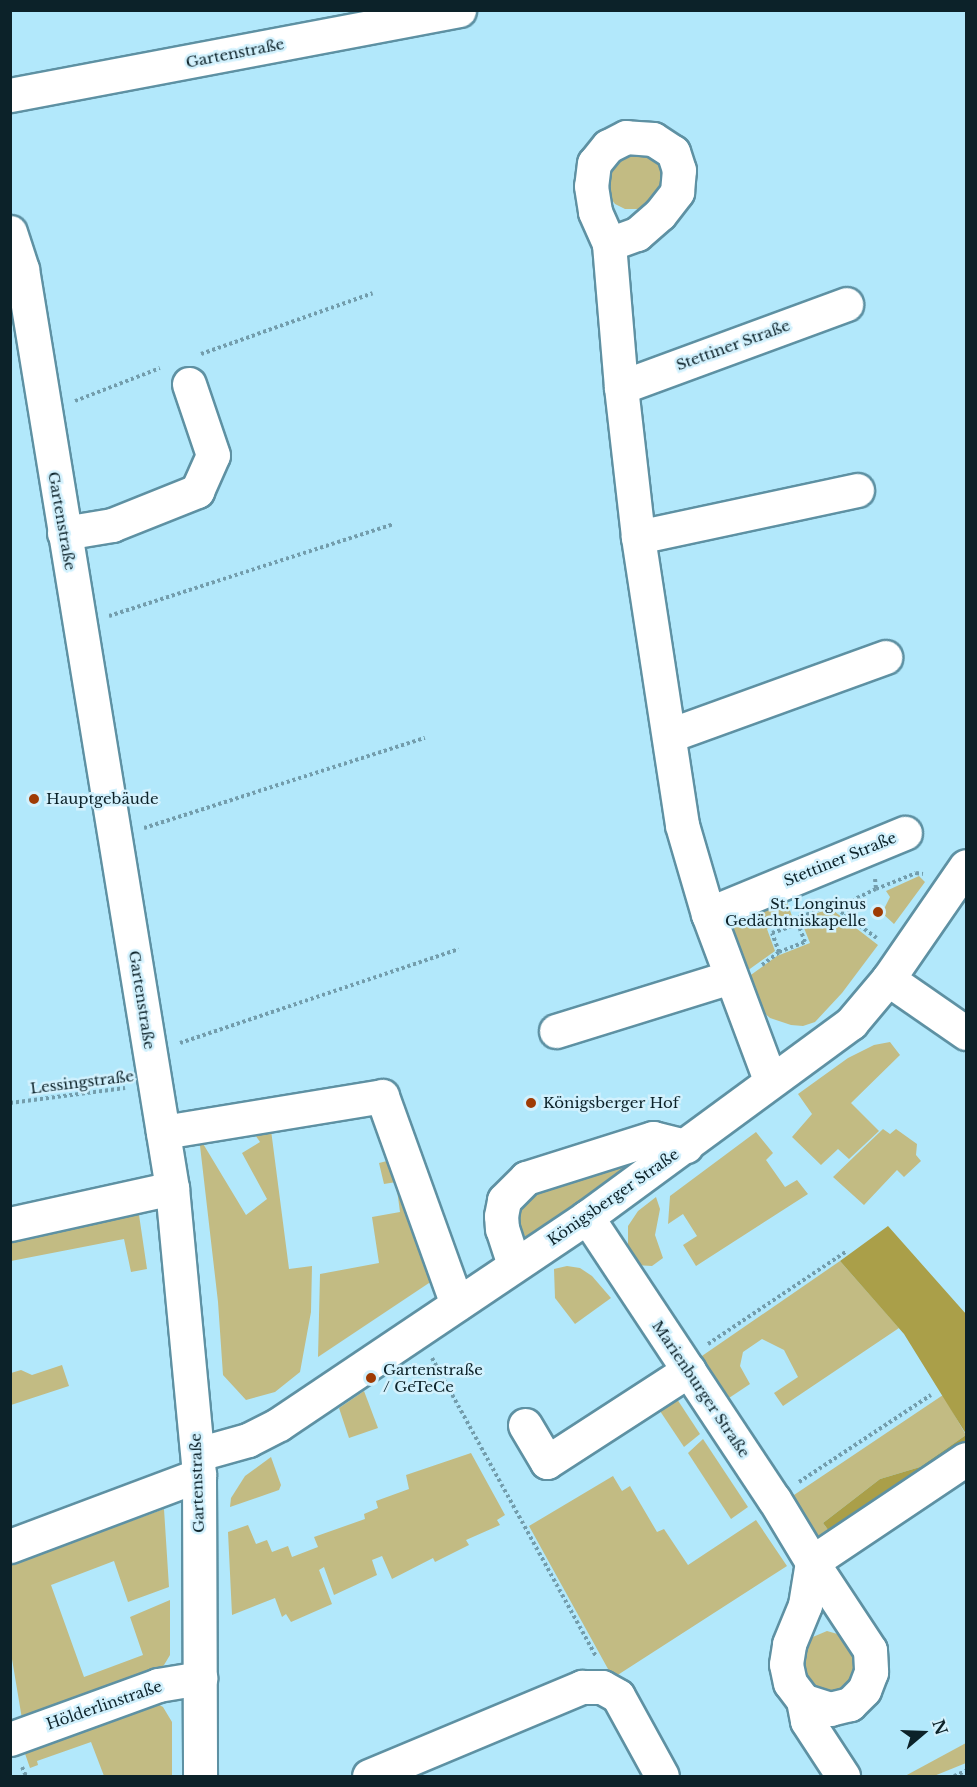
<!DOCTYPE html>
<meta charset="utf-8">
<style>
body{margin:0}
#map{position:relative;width:977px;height:1787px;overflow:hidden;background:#b2e8fb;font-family:"Libre Baskerville",serif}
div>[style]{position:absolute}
.green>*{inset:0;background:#c2bb83}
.forest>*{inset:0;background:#aa9f49}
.path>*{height:4px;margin-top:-2px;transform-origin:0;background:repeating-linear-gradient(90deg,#739dac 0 3px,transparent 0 6px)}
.roads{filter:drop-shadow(2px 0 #5e91a3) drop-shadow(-2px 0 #5e91a3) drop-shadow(0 2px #5e91a3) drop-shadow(0 -2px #5e91a3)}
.minor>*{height:33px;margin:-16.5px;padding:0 16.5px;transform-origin:16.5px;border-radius:16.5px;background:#fff}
.dots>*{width:16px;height:16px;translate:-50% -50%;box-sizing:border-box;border:3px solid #d2f1fd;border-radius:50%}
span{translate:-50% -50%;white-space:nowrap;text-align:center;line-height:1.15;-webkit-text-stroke:5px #d2f1fd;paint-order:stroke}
.street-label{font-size:15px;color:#0c2229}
.poi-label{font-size:15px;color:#0c2229}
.left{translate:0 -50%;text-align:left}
.right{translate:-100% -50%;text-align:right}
.frame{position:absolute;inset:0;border:12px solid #0c2229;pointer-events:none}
.north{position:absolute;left:893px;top:1703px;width:60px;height:60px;-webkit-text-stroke:4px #d2f1fd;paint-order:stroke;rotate:71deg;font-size:16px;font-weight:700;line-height:24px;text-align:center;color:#0c2229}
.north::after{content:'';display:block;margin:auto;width:21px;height:27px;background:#0c2229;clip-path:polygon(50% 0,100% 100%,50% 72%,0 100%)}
</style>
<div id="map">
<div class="green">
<i style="clip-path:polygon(620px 150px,658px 155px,668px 184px,647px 209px,625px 209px,615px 204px,608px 195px,606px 165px)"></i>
<i style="clip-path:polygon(919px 876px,925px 882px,894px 924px,882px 913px,890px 897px,886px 891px)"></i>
<i style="clip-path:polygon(784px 893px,793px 919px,767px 929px,775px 951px,747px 971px,728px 922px)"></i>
<i style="clip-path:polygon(830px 908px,878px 945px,842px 993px,815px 1022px,803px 1026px,791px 1025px,770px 1018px,761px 1010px,748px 977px,777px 956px,810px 943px,802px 923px,805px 918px)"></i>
<i style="clip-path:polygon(890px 1042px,900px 1055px,851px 1103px,879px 1131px,849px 1159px,838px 1149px,821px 1165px,792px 1137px,812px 1114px,798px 1094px,848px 1058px,874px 1045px)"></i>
<i style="clip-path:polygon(249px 1126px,271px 1130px,289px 1269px,312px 1266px,311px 1312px,300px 1372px,275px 1392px,246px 1400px,223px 1375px,218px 1302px,199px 1137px,246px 1215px,267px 1199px,242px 1153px,260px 1142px)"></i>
<i style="clip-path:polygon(883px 1129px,890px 1134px,896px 1129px,917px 1144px,916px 1155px,921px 1161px,904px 1177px,897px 1170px,864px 1205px,833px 1177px)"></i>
<i style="clip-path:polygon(756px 1132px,773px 1153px,766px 1160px,785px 1187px,797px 1180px,808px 1194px,696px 1266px,683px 1245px,697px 1236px,683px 1214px,668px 1224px,670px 1196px)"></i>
<i style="clip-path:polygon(647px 1156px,527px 1239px,517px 1224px,516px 1199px,568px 1180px)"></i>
<i style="clip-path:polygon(395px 1159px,435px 1279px,318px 1357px,320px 1274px,379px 1263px,372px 1217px,400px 1212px,396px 1182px,384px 1184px,379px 1163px)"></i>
<i style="clip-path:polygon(656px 1197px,660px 1209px,655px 1235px,663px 1258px,652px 1266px,635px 1265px,628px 1248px,628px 1226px,638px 1211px)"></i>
<i style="clip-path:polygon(138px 1208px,147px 1269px,131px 1272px,124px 1239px,11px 1261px,10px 1236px)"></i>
<i style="clip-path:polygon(840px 1261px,899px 1328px,783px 1406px,774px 1393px,798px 1377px,784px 1350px,762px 1339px,743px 1352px,740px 1366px,750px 1384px,726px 1400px,699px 1358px)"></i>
<i style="clip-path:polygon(567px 1266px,580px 1268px,592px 1276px,611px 1298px,575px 1324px,555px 1298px,554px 1269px)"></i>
<i style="clip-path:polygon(62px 1365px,69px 1386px,11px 1405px,11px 1373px,21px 1370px,32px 1375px)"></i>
<i style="clip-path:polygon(364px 1391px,378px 1428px,349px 1438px,339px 1408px)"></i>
<i style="clip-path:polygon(673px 1393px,700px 1434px,684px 1447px,656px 1405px)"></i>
<i style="clip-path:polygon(943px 1395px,966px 1435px,920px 1467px,880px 1479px,823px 1523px,832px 1535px,819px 1542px,791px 1497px)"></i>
<i style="clip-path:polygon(703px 1439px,748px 1507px,731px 1519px,688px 1453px)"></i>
<i style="clip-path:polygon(471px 1453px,505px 1515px,497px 1520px,500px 1525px,466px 1540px,469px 1545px,435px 1562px,433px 1558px,392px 1579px,382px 1556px,372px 1560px,377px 1575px,334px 1595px,324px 1567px,319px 1570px,332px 1604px,291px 1622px,286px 1614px,282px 1617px,275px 1598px,232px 1615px,228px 1532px,248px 1525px,256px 1544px,267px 1540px,272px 1552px,288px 1546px,292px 1557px,318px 1547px,314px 1537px,365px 1519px,364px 1514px,378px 1508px,376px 1501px,409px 1489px,406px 1475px)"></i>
<i style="clip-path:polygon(271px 1457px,281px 1485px,279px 1490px,230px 1507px,231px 1498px,245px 1476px)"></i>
<i style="clip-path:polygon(613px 1476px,622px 1491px,630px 1486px,657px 1532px,664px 1529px,688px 1565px,756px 1520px,787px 1566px,613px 1678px,529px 1526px)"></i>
<i style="clip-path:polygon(164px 1509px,169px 1587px,128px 1602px,114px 1561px,51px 1585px,84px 1677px,143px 1655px,130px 1617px,170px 1600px,170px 1655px,164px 1665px,157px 1673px,22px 1719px,11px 1653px,10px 1565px)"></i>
<i style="clip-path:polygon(827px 1631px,848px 1637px,855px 1645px,859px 1675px,837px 1695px,807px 1687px,797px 1658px,808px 1639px)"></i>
<i style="clip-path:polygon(156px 1703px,163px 1707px,172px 1722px,172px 1776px,104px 1776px,91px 1742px,37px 1761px,38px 1765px,30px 1768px,22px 1745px)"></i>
<i style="clip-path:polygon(966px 1743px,966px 1763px,934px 1776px,905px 1776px)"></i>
</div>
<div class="forest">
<i style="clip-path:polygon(888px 1226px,966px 1314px,966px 1434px,904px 1334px,840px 1261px)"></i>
<i style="clip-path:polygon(966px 1435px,966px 1446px,832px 1535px,823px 1523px,880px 1479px,920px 1467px)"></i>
</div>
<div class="path">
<i style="left:201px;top:354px;width:182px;rotate:-19.5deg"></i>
<i style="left:75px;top:401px;width:91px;rotate:-21.2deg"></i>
<i style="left:109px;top:616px;width:299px;rotate:-17.9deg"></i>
<i style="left:144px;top:828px;width:295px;rotate:-17.8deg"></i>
<i style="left:875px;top:879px;width:10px;rotate:84deg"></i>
<i style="left:876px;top:889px;width:23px;rotate:155deg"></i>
<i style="left:855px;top:899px;width:19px;rotate:122deg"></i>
<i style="left:845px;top:915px;width:39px;rotate:36deg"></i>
<i style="left:876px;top:889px;width:43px;rotate:-21.8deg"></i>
<i style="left:916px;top:873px;width:7px;rotate:8deg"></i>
<i style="left:801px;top:917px;width:34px;rotate:-23deg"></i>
<i style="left:832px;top:904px;width:17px;rotate:40deg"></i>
<i style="left:779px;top:952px;width:28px;rotate:-21deg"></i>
<i style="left:805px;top:942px;width:19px;rotate:-111deg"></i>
<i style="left:762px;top:965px;width:21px;rotate:-37deg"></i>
<i style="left:779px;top:952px;width:20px;rotate:-110deg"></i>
<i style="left:772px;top:933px;width:28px;rotate:-19deg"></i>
<i style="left:798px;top:924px;width:8px;rotate:-67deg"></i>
<i style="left:801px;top:917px;width:5px;rotate:-112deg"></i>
<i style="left:180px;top:1043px;width:294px;rotate:-18.6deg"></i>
<i style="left:10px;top:1103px;width:116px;rotate:-7.4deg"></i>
<i style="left:708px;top:1344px;width:167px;rotate:-33.8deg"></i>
<i style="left:432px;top:1358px;width:340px;rotate:61.2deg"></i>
<i style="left:799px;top:1482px;width:158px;rotate:-33.4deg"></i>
<i style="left:22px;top:1767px;width:10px;rotate:66deg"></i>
<i style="left:954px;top:1776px;width:13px;rotate:-23deg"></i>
</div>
<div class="roads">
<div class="minor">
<i style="left:10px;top:95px;width:457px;rotate:-10.7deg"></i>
<i style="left:10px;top:232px;width:39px;rotate:72deg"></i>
<i style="left:22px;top:269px;width:931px;rotate:80.73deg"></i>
<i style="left:172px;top:1188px;width:288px;rotate:84.6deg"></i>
<i style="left:199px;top:1475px;width:301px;rotate:89.8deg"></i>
<i style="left:609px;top:244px;width:30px;rotate:-20deg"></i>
<i style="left:637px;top:234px;width:30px;rotate:-41deg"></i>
<i style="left:660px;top:214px;width:28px;rotate:-52deg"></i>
<i style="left:677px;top:192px;width:22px;rotate:-85deg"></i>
<i style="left:679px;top:170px;width:19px;rotate:-108deg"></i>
<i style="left:673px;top:152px;width:24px;rotate:-147deg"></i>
<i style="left:653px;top:139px;width:27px;rotate:-176deg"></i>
<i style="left:626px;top:137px;width:20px;rotate:153deg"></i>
<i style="left:608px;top:146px;width:22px;rotate:129deg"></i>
<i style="left:594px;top:163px;width:23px;rotate:97deg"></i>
<i style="left:591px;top:186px;width:26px;rotate:81deg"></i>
<i style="left:595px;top:212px;width:35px;rotate:66deg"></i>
<i style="left:609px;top:244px;width:144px;rotate:85.2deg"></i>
<i style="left:621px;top:387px;width:151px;rotate:83.5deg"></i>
<i style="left:638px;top:537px;width:291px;rotate:81.3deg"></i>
<i style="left:682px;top:825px;width:93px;rotate:73.7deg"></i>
<i style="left:708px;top:914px;width:177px;rotate:69.5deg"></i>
<i style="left:621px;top:387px;width:240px;rotate:-20.2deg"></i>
<i style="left:64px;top:533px;width:49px;rotate:-9.5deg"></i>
<i style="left:112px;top:525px;width:92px;rotate:-21.8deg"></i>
<i style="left:197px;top:491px;width:39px;rotate:-66deg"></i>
<i style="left:213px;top:455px;width:75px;rotate:-108.7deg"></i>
<i style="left:638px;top:537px;width:224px;rotate:-12.1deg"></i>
<i style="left:670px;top:735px;width:229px;rotate:-19.9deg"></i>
<i style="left:708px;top:914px;width:213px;rotate:-22.4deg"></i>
<i style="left:888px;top:979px;width:95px;rotate:34.7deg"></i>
<i style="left:556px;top:1031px;width:182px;rotate:-17.2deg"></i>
<i style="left:163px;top:1132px;width:222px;rotate:-9.3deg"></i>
<i style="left:382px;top:1096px;width:221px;rotate:70.2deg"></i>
<i style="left:587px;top:1217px;width:338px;rotate:56.5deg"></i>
<i style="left:774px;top:1499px;width:74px;rotate:58.9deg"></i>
<i style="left:812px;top:1562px;width:105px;rotate:56.6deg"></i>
<i style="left:870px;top:1650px;width:22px;rotate:87deg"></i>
<i style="left:871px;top:1672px;width:19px;rotate:111deg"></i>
<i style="left:864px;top:1690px;width:20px;rotate:135deg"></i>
<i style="left:850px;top:1704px;width:21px;rotate:166deg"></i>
<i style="left:830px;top:1709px;width:28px;rotate:-162deg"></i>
<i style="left:803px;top:1700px;width:21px;rotate:-127deg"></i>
<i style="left:790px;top:1683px;width:19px;rotate:-102deg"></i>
<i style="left:786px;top:1664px;width:20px;rotate:-81deg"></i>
<i style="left:789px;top:1644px;width:42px;rotate:-67.7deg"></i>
<i style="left:805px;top:1605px;width:44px;rotate:-80.8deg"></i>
<i style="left:812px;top:1562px;width:185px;rotate:-33.8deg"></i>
<i style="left:10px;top:1224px;width:166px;rotate:-12.5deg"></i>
<i style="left:514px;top:1265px;width:38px;rotate:-108deg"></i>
<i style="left:502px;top:1229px;width:13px;rotate:-94deg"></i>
<i style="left:501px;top:1216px;width:16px;rotate:-79deg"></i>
<i style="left:504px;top:1200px;width:31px;rotate:-45deg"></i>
<i style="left:526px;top:1178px;width:133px;rotate:-17.5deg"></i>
<i style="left:653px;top:1138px;width:34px;rotate:14deg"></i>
<i style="left:525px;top:1425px;width:43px;rotate:59.3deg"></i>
<i style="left:547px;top:1462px;width:169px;rotate:-32.9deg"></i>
<i style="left:198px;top:1454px;width:52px;rotate:-15.6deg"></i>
<i style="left:248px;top:1440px;width:35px;rotate:-27deg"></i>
<i style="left:279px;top:1424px;width:371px;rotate:-33.9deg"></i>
<i style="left:587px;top:1217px;width:328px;rotate:-36.3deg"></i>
<i style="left:851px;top:1023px;width:57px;rotate:-49.9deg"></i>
<i style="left:888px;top:979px;width:137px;rotate:-55.4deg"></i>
<i style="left:10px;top:1546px;width:202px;rotate:-20.6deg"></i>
<i style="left:803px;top:1700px;width:21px;rotate:79deg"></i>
<i style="left:807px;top:1721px;width:66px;rotate:56.8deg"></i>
<i style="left:10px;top:1739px;width:158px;rotate:-20deg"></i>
<i style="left:158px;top:1685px;width:43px;rotate:-9.5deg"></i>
<i style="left:369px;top:1776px;width:231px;rotate:-22.7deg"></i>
<i style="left:582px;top:1687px;width:20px"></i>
<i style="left:602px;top:1687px;width:18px;rotate:29deg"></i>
<i style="left:618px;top:1696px;width:91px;rotate:61.2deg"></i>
</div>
</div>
<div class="dots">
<i style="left:34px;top:799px;background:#9f3b04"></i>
<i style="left:878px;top:912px;background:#9f3b04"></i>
<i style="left:531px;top:1103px;background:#9f3b04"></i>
<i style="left:371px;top:1378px;background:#9f3b04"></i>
</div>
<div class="street-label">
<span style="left:235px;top:53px;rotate:-11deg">Gartenstraße</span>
<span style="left:733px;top:345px;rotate:-20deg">Stettiner Straße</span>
<span style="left:62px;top:521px;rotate:80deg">Gartenstraße</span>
<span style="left:840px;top:859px;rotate:-22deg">Stettiner Straße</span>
<span style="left:142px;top:1000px;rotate:81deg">Gartenstraße</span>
<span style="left:82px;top:1082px;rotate:-7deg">Lessingstraße</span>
<span style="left:613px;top:1197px;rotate:-35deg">Königsberger Straße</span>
<span style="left:701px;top:1389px;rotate:56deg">Marienburger Straße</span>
<span style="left:197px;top:1483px;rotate:-92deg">Gartenstraße</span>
<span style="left:104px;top:1705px;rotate:-19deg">Hölderlinstraße</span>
</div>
<div class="poi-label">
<span class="left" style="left:46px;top:799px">Hauptgebäude</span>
<span class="right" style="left:866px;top:912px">St. Longinus<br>Gedächtniskapelle</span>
<span class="left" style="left:543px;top:1103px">Königsberger Hof</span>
<span class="left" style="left:383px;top:1378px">Gartenstraße<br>/ GeTeCe</span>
</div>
<div class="frame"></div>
<div class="north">N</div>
</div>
